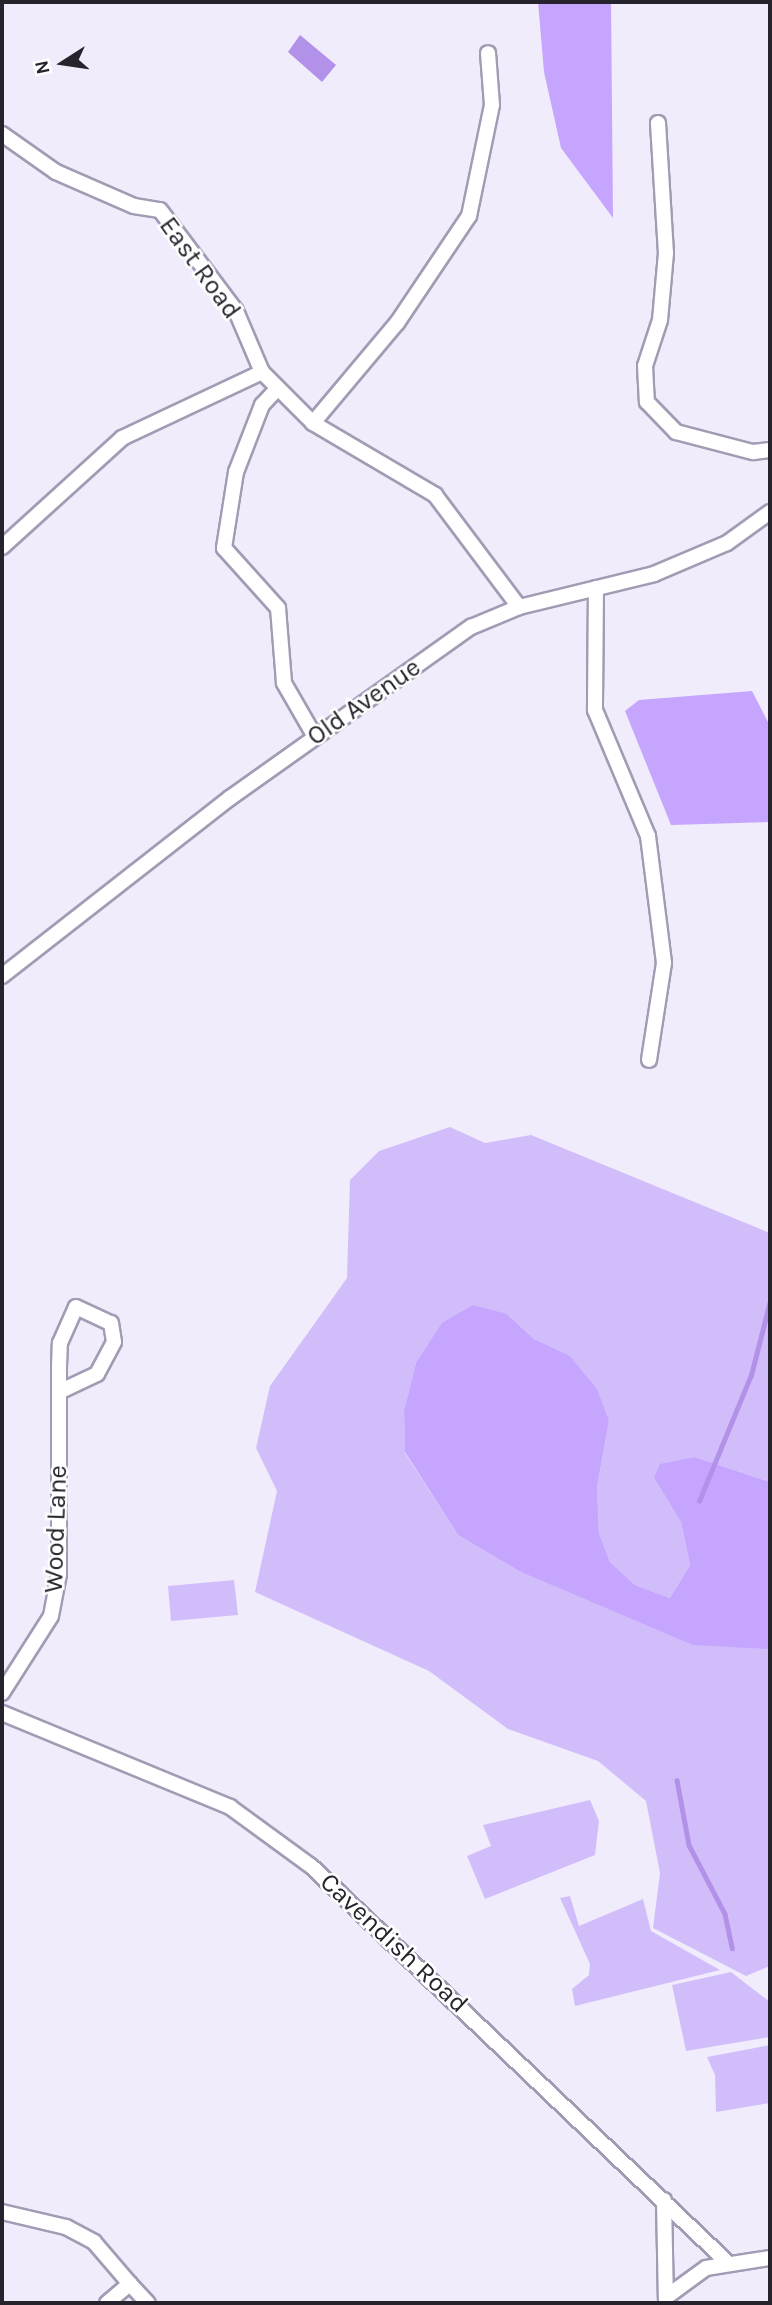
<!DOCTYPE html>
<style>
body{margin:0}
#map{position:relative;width:772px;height:2305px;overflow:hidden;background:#f1ecfc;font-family:Karla,sans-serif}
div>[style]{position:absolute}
.green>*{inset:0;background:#d2bdfb}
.forest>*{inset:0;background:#c5a5fe}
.water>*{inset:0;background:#b291e9}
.stream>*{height:4.5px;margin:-2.25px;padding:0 2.25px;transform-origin:2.25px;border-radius:2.25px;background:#b291e9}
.roads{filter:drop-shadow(2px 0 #a39bb4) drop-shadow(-2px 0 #a39bb4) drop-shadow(0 2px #a39bb4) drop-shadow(0 -2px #a39bb4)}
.minor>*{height:14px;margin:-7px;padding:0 7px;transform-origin:7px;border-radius:7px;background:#fff}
span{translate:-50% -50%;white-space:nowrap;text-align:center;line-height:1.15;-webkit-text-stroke:5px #fff;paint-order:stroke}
.street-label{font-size:26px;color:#26232c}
.frame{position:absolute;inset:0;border:4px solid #26232c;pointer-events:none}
.north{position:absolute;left:28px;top:28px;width:70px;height:70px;-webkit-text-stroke:5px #fff;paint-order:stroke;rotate:258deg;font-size:19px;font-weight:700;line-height:28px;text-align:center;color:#26232c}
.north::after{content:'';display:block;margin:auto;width:24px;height:32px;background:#26232c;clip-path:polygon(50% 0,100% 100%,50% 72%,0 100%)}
</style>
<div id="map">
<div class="green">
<i style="clip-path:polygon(450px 1127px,485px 1143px,531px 1135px,770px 1233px,770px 1482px,695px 1457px,654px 1478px,681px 1522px,690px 1565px,670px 1598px,635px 1585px,610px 1562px,599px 1533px,597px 1487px,609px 1421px,569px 1355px,534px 1339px,507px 1314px,416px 1363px,404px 1412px,405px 1453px,458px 1535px,519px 1571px,770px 1649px,770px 1966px,746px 1976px,653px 1928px,660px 1873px,646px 1801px,598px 1761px,508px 1729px,429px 1671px,255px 1592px,277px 1491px,256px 1448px,270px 1386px,347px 1278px,350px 1180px,379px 1151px)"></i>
<i style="clip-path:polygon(234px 1580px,238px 1615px,171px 1621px,168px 1586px)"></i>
<i style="clip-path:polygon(590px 1800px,599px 1821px,595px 1855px,485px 1899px,467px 1856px,491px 1846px,483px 1825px)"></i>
<i style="clip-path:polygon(570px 1896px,579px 1926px,643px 1899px,651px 1931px,720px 1970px,575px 2006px,572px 1989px,589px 1975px,590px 1964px,560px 1898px)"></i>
<i style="clip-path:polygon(731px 1972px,770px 2002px,770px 2037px,686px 2051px,672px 1985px)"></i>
<i style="clip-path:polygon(770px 2045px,770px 2103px,716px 2112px,715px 2075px,707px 2057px)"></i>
</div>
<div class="forest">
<i style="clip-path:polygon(538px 2px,611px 2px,613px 218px,561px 148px,544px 72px)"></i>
<i style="clip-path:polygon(752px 691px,770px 726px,770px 822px,671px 825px,625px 711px,639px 700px)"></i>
<i style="clip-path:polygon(473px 1305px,507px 1314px,534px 1339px,569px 1355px,597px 1389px,609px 1421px,597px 1487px,599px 1533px,610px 1562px,635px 1585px,670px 1598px,690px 1565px,681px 1522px,654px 1478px,660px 1464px,695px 1457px,770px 1482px,770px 1649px,693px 1645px,519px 1571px,458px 1535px,405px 1452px,404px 1411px,416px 1363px,442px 1323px)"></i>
</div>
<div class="water">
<i style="clip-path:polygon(300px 35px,336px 65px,322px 82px,288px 52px)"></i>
</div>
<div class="stream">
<i style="left:699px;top:1501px;width:136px;rotate:-67.6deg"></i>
<i style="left:751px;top:1375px;width:76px;rotate:-75.6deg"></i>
<i style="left:677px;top:1780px;width:66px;rotate:79.5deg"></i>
<i style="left:689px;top:1845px;width:78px;rotate:62.4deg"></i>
<i style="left:725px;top:1914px;width:35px;rotate:78deg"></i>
</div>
<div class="roads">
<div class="minor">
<i style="left:658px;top:123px;width:130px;rotate:86.5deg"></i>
<i style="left:666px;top:253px;width:67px;rotate:95.1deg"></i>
<i style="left:660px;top:320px;width:48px;rotate:108.1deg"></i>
<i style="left:645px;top:366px;width:36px;rotate:87deg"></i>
<i style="left:647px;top:402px;width:42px;rotate:46deg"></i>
<i style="left:676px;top:432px;width:80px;rotate:14.6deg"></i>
<i style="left:753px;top:452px;width:17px;rotate:-7deg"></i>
<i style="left:2px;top:134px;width:66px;rotate:35.1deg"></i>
<i style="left:56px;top:172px;width:85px;rotate:23.6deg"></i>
<i style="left:134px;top:206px;width:26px;rotate:9deg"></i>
<i style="left:160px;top:210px;width:126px;rotate:53deg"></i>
<i style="left:236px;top:311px;width:66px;rotate:66.9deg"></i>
<i style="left:277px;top:389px;width:22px;rotate:133deg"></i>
<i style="left:262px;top:405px;width:72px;rotate:111.2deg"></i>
<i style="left:236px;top:472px;width:77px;rotate:99deg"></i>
<i style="left:224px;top:548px;width:81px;rotate:48deg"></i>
<i style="left:278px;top:608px;width:75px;rotate:85.4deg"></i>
<i style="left:284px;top:683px;width:62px;rotate:60.1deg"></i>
<i style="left:313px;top:423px;width:131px;rotate:-50deg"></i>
<i style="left:397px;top:323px;width:129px;rotate:-56.1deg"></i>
<i style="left:469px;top:216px;width:113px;rotate:-78.3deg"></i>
<i style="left:492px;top:105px;width:52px;rotate:-94.4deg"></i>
<i style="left:2px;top:547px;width:162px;rotate:-42.2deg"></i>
<i style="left:122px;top:438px;width:155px;rotate:-25.2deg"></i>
<i style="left:262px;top:372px;width:72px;rotate:45deg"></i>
<i style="left:313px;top:423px;width:142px;rotate:30.5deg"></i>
<i style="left:435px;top:495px;width:140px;rotate:53.1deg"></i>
<i style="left:596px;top:588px;width:122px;rotate:90.5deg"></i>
<i style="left:595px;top:710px;width:137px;rotate:67.2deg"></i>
<i style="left:648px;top:836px;width:128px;rotate:82.8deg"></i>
<i style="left:664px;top:963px;width:98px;rotate:98.8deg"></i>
<i style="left:2px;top:976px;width:289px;rotate:-38deg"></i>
<i style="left:230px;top:798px;width:296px;rotate:-35.4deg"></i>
<i style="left:471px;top:627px;width:52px;rotate:-22.6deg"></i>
<i style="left:519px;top:607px;width:139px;rotate:-13.7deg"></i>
<i style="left:654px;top:574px;width:79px;rotate:-23deg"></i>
<i style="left:727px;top:543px;width:53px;rotate:-35.8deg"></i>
<i style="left:2px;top:1693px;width:91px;rotate:-57.5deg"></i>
<i style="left:51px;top:1616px;width:43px;rotate:-79.2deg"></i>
<i style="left:59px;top:1574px;width:207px;rotate:-90deg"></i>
<i style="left:59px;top:1367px;width:24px;rotate:-88deg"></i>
<i style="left:60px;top:1343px;width:39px;rotate:-66deg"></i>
<i style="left:76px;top:1307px;width:38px;rotate:25deg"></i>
<i style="left:111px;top:1323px;width:19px;rotate:81deg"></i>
<i style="left:114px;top:1342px;width:36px;rotate:118deg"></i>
<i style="left:97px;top:1374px;width:42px;rotate:154.7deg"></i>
<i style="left:2px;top:1713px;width:247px;rotate:22.4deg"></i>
<i style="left:230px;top:1807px;width:100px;rotate:36.1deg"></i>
<i style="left:311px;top:1866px;width:574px;rotate:43.59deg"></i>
<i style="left:664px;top:2200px;width:100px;rotate:88.9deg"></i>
<i style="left:2px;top:2212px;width:66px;rotate:13.2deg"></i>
<i style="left:66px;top:2227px;width:32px;rotate:28deg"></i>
<i style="left:94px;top:2242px;width:55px;rotate:49.4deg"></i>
<i style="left:669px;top:2295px;width:46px;rotate:-36.1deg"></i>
<i style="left:706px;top:2268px;width:65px;rotate:-8.9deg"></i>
<i style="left:107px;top:2303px;width:30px;rotate:-40deg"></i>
<i style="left:130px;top:2284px;width:26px;rotate:47deg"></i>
</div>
</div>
<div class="street-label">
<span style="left:200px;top:268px;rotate:54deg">East Road</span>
<span style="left:364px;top:702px;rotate:-35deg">Old Avenue</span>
<span style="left:56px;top:1529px;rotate:-88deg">Wood Lane</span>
<span style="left:394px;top:1943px;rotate:43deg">Cavendish Road</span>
</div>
<div class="frame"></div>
<div class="north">N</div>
</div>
